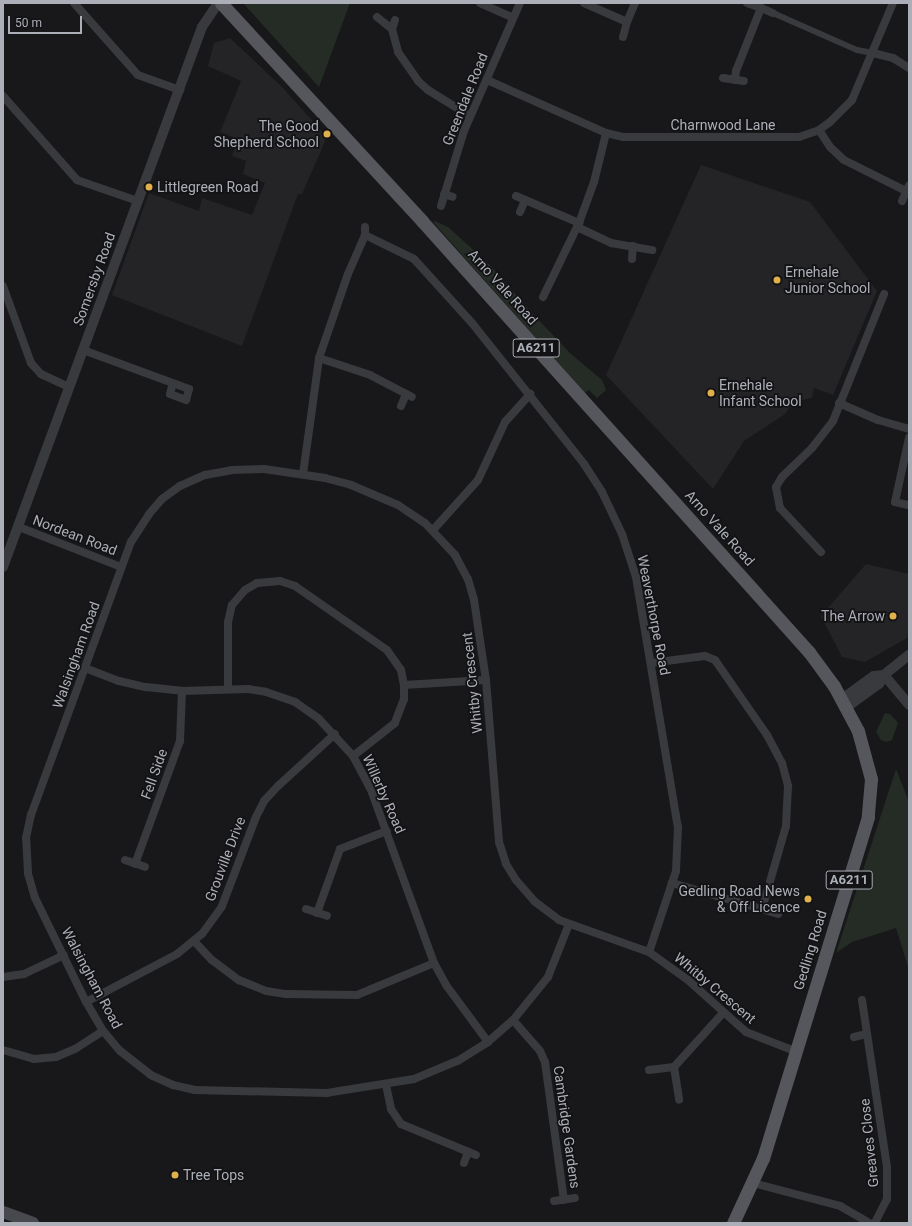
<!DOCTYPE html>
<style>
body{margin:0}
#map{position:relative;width:912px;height:1226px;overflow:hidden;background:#18181a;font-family:Roboto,sans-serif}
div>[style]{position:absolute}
.built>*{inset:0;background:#242427}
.green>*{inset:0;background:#242c25}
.pedestrian>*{height:6px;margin:-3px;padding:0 3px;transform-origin:3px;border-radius:3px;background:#393a3e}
.minor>*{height:8px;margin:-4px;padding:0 4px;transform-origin:4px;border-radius:4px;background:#393a3e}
.tertiary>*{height:10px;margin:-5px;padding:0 5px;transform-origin:5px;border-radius:5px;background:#393a3e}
.secondary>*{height:12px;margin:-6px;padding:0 6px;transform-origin:6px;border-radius:6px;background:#48494e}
.primary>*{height:13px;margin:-6.5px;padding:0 6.5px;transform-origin:6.5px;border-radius:6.5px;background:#56575d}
.dots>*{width:11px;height:11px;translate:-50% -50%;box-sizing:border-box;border:2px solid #131315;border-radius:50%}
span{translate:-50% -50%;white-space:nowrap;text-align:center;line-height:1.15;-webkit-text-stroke:3.5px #131315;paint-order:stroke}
.shield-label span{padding:1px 3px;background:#131315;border:1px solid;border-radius:3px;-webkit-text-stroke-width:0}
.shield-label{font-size:13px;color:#acafb8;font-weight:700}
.street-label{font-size:14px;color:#acafb8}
.poi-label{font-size:14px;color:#acafb8}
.right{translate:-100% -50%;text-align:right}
.left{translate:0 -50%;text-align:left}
.frame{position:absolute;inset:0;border:4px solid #acafb8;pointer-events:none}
.scale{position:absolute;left:8px;top:16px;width:74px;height:18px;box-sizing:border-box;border:2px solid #acafb8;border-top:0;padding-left:5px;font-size:12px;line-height:14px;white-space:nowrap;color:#acafb8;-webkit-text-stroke:3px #131315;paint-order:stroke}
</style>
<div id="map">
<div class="built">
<i style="clip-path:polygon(230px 38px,282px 87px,327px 137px,302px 194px,298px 194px,242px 346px,112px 295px,149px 193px,199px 211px,202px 198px,252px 215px,265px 183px,243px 174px,246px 161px,232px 156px,238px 139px,220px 132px,241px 81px,208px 66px,214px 43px)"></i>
<i style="clip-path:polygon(701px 165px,810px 202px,877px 291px,833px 395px,814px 388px,812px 398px,793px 402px,785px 414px,744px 441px,713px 489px,606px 375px)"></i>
<i style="clip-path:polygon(866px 564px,909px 574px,909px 630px,907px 638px,865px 662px,842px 657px,821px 616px)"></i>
</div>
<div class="green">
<i style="clip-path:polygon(243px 3px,350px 3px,319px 87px)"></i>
<i style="clip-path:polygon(435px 221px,448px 227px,489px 264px,530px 311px,571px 354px,602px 380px,606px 390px,597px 398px,589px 390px,585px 393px,433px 222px)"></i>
<i style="clip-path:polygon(885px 713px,890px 714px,898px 723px,892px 740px,886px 742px,881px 740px,876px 732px)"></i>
<i style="clip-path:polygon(896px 769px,909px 802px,909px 970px,896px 928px,852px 942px,836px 953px)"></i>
</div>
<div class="pedestrian">
<i style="left:773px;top:13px;width:92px;rotate:23.8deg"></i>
<i style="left:857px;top:50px;width:16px;rotate:11deg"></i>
</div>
<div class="minor">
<i style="left:74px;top:3px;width:96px;rotate:48.4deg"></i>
<i style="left:138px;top:75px;width:45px;rotate:19.7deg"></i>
<i style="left:480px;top:3px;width:36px;rotate:24deg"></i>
<i style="left:584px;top:3px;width:47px;rotate:23.8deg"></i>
<i style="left:627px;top:22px;width:21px;rotate:-67deg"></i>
<i style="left:761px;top:8px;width:13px;rotate:23deg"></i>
<i style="left:377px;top:17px;width:19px;rotate:39deg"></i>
<i style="left:395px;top:20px;width:9px;rotate:108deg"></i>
<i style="left:392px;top:29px;width:24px;rotate:75deg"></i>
<i style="left:398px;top:52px;width:35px;rotate:55deg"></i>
<i style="left:418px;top:81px;width:13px;rotate:42deg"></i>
<i style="left:428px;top:90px;width:49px;rotate:31.8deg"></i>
<i style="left:623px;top:37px;width:16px;rotate:-75deg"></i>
<i style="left:873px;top:53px;width:21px;rotate:14deg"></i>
<i style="left:893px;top:58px;width:19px;rotate:32deg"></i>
<i style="left:723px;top:78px;width:21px;rotate:8deg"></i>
<i style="left:487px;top:80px;width:130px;rotate:24deg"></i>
<i style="left:606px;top:133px;width:17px;rotate:13deg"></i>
<i style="left:623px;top:137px;width:176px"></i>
<i style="left:799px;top:137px;width:21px;rotate:-19deg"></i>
<i style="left:819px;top:130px;width:14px;rotate:-36deg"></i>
<i style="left:830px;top:122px;width:31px;rotate:-45deg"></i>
<i style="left:852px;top:100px;width:105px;rotate:-67.1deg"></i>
<i style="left:735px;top:80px;width:9px;rotate:-84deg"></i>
<i style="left:736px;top:71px;width:68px;rotate:-68.4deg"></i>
<i style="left:761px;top:8px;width:15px;rotate:-160deg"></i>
<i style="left:3px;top:96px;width:112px;rotate:48.6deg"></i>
<i style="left:77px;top:180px;width:65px;rotate:19deg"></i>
<i style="left:819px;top:130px;width:20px;rotate:57deg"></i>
<i style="left:830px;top:147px;width:19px;rotate:43deg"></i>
<i style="left:844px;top:160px;width:69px;rotate:26.6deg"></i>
<i style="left:444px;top:194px;width:9px;rotate:18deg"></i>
<i style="left:516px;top:196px;width:69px;rotate:23.2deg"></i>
<i style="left:902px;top:201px;width:17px;rotate:-66deg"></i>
<i style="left:441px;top:206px;width:78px;rotate:-73deg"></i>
<i style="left:464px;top:131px;width:140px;rotate:-66.4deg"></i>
<i style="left:520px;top:212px;width:13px;rotate:-67deg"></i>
<i style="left:577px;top:227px;width:38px;rotate:25deg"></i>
<i style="left:611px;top:243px;width:42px;rotate:9.7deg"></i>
<i style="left:365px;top:235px;width:55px;rotate:26.1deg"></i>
<i style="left:414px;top:259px;width:86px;rotate:47.8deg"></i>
<i style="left:472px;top:323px;width:180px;rotate:51.5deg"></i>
<i style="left:584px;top:464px;width:33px;rotate:57deg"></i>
<i style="left:602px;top:492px;width:47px;rotate:64.5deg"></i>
<i style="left:622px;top:534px;width:45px;rotate:72deg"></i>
<i style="left:636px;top:577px;width:254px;rotate:80.5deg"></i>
<i style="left:678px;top:827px;width:44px;rotate:92.6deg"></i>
<i style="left:676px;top:871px;width:85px;rotate:108.4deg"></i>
<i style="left:632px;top:259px;width:13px;rotate:-86deg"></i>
<i style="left:3px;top:286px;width:82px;rotate:70deg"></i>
<i style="left:31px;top:363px;width:15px;rotate:48deg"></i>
<i style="left:41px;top:374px;width:31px;rotate:25deg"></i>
<i style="left:543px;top:297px;width:82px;rotate:-64.1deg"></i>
<i style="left:579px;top:223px;width:44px;rotate:-69.9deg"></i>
<i style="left:594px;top:182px;width:50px;rotate:-76.2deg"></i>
<i style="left:83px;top:350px;width:113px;rotate:20.2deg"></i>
<i style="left:189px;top:389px;width:11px;rotate:105deg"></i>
<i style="left:186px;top:400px;width:17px;rotate:-159deg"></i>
<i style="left:170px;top:394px;width:11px;rotate:-75deg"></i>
<i style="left:319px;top:358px;width:54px;rotate:18.4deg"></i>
<i style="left:370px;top:375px;width:47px;rotate:27.6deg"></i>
<i style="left:839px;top:403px;width:43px;rotate:23.6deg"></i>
<i style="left:878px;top:420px;width:32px;rotate:16deg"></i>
<i style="left:401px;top:406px;width:13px;rotate:-67deg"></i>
<i style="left:303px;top:474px;width:117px;rotate:-82.1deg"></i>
<i style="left:319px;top:358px;width:89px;rotate:-71deg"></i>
<i style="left:348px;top:274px;width:43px;rotate:-66.4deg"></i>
<i style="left:365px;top:235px;width:8px;rotate:-90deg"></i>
<i style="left:908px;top:505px;width:13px;rotate:-167deg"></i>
<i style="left:895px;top:502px;width:66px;rotate:-77.7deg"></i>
<i style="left:19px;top:527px;width:110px;rotate:21.4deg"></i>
<i style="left:433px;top:530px;width:67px;rotate:-48deg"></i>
<i style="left:478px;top:480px;width:64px;rotate:-65deg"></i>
<i style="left:505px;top:422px;width:38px;rotate:-48deg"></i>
<i style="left:821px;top:552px;width:60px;rotate:-133deg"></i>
<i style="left:780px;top:508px;width:21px;rotate:-101deg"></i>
<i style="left:776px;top:487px;width:12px;rotate:-59deg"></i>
<i style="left:782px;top:477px;width:42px;rotate:-44deg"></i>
<i style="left:812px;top:448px;width:34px;rotate:-52deg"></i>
<i style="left:833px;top:421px;width:137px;rotate:-68.1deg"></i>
<i style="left:651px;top:663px;width:54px;rotate:-7.4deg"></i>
<i style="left:705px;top:656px;width:11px;rotate:22deg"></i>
<i style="left:715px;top:660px;width:91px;rotate:55.3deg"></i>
<i style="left:767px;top:735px;width:32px;rotate:62deg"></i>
<i style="left:782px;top:763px;width:24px;rotate:75deg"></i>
<i style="left:788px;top:786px;width:40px;rotate:92.9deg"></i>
<i style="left:786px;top:826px;width:86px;rotate:106.1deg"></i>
<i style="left:762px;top:909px;width:94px;rotate:-163.9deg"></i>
<i style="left:85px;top:668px;width:36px;rotate:21deg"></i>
<i style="left:119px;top:681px;width:28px;rotate:13deg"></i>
<i style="left:146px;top:687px;width:36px;rotate:6deg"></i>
<i style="left:182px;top:691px;width:66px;rotate:-1.7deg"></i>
<i style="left:248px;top:689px;width:18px;rotate:9deg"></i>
<i style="left:266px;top:692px;width:31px;rotate:19deg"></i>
<i style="left:295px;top:702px;width:29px;rotate:35deg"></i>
<i style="left:319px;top:719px;width:50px;rotate:47.4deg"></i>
<i style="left:353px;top:756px;width:38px;rotate:62deg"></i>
<i style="left:371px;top:790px;width:184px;rotate:70deg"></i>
<i style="left:434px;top:963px;width:25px;rotate:61deg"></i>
<i style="left:446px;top:985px;width:71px;rotate:53.6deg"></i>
<i style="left:404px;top:685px;width:82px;rotate:-3.5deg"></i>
<i style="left:228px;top:689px;width:67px;rotate:-90deg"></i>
<i style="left:228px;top:622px;width:17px;rotate:-77deg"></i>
<i style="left:232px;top:605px;width:20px;rotate:-49deg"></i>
<i style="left:245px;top:590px;width:14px;rotate:-30deg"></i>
<i style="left:257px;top:583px;width:23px;rotate:-5deg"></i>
<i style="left:280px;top:581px;width:16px;rotate:18deg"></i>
<i style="left:295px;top:586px;width:112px;rotate:34.8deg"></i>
<i style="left:387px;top:650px;width:24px;rotate:55deg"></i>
<i style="left:401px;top:670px;width:15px;rotate:79deg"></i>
<i style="left:404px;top:685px;width:14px;rotate:90deg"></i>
<i style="left:404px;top:699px;width:26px;rotate:111deg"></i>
<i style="left:395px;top:723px;width:53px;rotate:141.8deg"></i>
<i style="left:125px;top:860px;width:21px;rotate:19deg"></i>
<i style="left:135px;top:864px;width:131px;rotate:-69.9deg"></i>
<i style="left:180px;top:741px;width:50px;rotate:-87.7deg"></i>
<i style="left:306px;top:909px;width:22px;rotate:18deg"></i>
<i style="left:762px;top:909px;width:17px;rotate:17deg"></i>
<i style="left:317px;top:913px;width:68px;rotate:-70.2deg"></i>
<i style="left:340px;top:849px;width:50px;rotate:-21deg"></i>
<i style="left:569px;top:924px;width:57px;rotate:111.6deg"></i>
<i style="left:548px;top:977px;width:55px;rotate:129.1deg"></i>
<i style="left:513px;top:1020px;width:33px;rotate:139deg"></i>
<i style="left:488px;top:1042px;width:36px;rotate:148deg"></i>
<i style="left:457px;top:1061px;width:47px;rotate:157.3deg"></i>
<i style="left:414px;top:1079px;width:88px;rotate:170.9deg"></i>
<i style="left:327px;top:1093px;width:132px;rotate:-178.7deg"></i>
<i style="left:195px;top:1090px;width:23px;rotate:-167deg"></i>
<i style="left:173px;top:1085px;width:24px;rotate:-156deg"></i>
<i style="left:151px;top:1075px;width:39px;rotate:-142deg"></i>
<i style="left:120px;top:1051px;width:26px;rotate:-130deg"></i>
<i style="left:103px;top:1031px;width:34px;rotate:-120deg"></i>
<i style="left:86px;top:1002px;width:116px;rotate:-116.1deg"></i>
<i style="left:35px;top:898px;width:26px;rotate:-106deg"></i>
<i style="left:28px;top:873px;width:35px;rotate:-93deg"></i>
<i style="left:26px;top:838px;width:24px;rotate:-78deg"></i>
<i style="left:31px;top:815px;width:291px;rotate:-69.9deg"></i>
<i style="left:131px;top:542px;width:33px;rotate:-57deg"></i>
<i style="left:149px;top:514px;width:20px;rotate:-49deg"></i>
<i style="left:162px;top:499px;width:22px;rotate:-36deg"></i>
<i style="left:180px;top:486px;width:27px;rotate:-24deg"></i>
<i style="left:205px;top:475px;width:27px;rotate:-10deg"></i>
<i style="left:232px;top:470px;width:32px;rotate:-2deg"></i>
<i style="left:264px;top:469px;width:62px;rotate:8.4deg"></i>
<i style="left:325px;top:478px;width:27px;rotate:15deg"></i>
<i style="left:351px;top:485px;width:51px;rotate:23.1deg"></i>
<i style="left:398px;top:505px;width:32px;rotate:34deg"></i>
<i style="left:425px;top:523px;width:44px;rotate:46.8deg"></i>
<i style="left:455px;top:555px;width:27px;rotate:62deg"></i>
<i style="left:468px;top:579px;width:22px;rotate:74deg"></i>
<i style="left:474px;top:600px;width:81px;rotate:81.5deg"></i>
<i style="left:486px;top:680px;width:163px;rotate:85.4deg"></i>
<i style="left:499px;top:842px;width:23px;rotate:72deg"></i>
<i style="left:506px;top:864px;width:19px;rotate:58deg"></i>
<i style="left:516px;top:880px;width:28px;rotate:49deg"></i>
<i style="left:534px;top:901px;width:31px;rotate:37deg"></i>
<i style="left:559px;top:920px;width:96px;rotate:19.6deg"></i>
<i style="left:649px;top:952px;width:48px;rotate:35.7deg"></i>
<i style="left:688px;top:980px;width:78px;rotate:41.9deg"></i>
<i style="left:746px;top:1032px;width:53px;rotate:21.2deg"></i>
<i style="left:194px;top:941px;width:26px;rotate:47deg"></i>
<i style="left:212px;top:960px;width:34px;rotate:37deg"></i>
<i style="left:239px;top:980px;width:29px;rotate:22deg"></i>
<i style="left:266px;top:991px;width:20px;rotate:9deg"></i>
<i style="left:286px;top:994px;width:71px;rotate:0.8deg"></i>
<i style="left:357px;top:995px;width:83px;rotate:-22.6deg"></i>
<i style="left:3px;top:977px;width:21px;rotate:-8deg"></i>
<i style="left:24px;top:974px;width:44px;rotate:-25.4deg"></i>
<i style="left:862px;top:1000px;width:169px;rotate:81.5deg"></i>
<i style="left:887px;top:1167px;width:32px;rotate:90deg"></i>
<i style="left:887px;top:1199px;width:27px;rotate:117deg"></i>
<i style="left:86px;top:1002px;width:103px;rotate:-27.8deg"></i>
<i style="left:177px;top:954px;width:32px;rotate:-39deg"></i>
<i style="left:202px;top:934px;width:34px;rotate:-54deg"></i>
<i style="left:222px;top:906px;width:95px;rotate:-69.1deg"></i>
<i style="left:256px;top:817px;width:18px;rotate:-63deg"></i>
<i style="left:264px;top:801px;width:21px;rotate:-47deg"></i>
<i style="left:278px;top:786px;width:77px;rotate:-42.4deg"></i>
<i style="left:513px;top:1020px;width:41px;rotate:48.9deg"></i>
<i style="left:540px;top:1051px;width:12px;rotate:66deg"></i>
<i style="left:545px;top:1062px;width:139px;rotate:82.2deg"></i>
<i style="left:854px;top:1037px;width:12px;rotate:-14deg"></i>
<i style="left:3px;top:1050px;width:32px;rotate:16deg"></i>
<i style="left:34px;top:1059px;width:22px;rotate:-5deg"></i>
<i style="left:56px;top:1057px;width:21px;rotate:-23deg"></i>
<i style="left:75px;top:1049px;width:33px;rotate:-33deg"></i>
<i style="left:674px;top:1067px;width:73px;rotate:-47.8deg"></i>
<i style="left:649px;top:1070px;width:25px;rotate:-7deg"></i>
<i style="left:674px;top:1067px;width:33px;rotate:81deg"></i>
<i style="left:386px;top:1085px;width:25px;rotate:78deg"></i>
<i style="left:391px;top:1109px;width:18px;rotate:56deg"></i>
<i style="left:401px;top:1124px;width:81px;rotate:22.5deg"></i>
<i style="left:464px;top:1163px;width:12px;rotate:-70deg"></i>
<i style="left:753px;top:1183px;width:90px;rotate:14.8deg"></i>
<i style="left:840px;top:1206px;width:34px;rotate:30deg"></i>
<i style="left:554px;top:1201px;width:21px;rotate:-8deg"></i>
</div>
<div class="tertiary">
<i style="left:3px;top:567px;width:576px;rotate:-69.77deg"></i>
<i style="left:202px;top:27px;width:29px;rotate:-56deg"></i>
<i style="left:884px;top:675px;width:39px;rotate:50deg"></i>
<i style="left:842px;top:699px;width:39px;rotate:-36deg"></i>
<i style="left:874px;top:676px;width:10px;rotate:-6deg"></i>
<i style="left:884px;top:675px;width:32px;rotate:-39deg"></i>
<i style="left:847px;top:707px;width:39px;rotate:-36deg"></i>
<i style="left:879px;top:684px;width:10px;rotate:-61deg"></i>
</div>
<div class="secondary">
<i style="left:3px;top:1212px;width:32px;rotate:20deg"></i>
</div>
<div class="primary">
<i style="left:221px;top:3px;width:297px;rotate:47.3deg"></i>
<i style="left:422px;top:221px;width:579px;rotate:48.08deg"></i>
<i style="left:809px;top:652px;width:42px;rotate:53.7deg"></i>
<i style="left:834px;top:686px;width:51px;rotate:61.9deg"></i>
<i style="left:858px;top:731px;width:50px;rotate:74.8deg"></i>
<i style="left:871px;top:779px;width:38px;rotate:95deg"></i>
<i style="left:868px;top:817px;width:357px;rotate:107.1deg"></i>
<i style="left:763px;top:1158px;width:72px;rotate:114.8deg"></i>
</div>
<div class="dots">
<i style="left:327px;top:134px;background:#e0b04a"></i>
<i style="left:149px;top:187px;background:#e0b04a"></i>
<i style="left:777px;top:280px;background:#e0b04a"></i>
<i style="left:711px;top:393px;background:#e0b04a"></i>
<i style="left:893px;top:616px;background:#e0b04a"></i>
<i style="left:808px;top:899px;background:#e0b04a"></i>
<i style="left:175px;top:1175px;background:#e0b04a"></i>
</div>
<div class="shield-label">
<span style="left:536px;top:348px">A6211</span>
<span style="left:849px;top:880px">A6211</span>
</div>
<div class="street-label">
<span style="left:465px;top:99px;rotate:-68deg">Greendale Road</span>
<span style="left:723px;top:125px">Charnwood Lane</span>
<span style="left:94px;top:279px;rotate:-70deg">Somersby Road</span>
<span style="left:503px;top:287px;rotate:48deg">Arno Vale Road</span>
<span style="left:720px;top:528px;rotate:48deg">Arno Vale Road</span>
<span style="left:75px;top:535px;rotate:21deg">Nordean Road</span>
<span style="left:654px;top:615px;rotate:79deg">Weaverthorpe Road</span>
<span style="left:76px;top:655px;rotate:-70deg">Walsingham Road</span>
<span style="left:472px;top:683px;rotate:-96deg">Whitby Crescent</span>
<span style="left:154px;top:774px;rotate:-70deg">Fell Side</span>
<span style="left:384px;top:794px;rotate:66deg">Willerby Road</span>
<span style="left:225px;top:859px;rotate:-69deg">Grouville Drive</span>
<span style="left:810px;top:950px;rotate:-73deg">Gedling Road</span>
<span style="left:92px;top:978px;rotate:62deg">Walsingham Road</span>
<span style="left:715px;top:988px;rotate:40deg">Whitby Crescent</span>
<span style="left:567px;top:1127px;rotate:82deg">Cambridge Gardens</span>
<span style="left:869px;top:1143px;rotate:-96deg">Greaves Close</span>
</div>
<div class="poi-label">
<span class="right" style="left:319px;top:134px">The Good<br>Shepherd School</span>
<span class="left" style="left:157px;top:187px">Littlegreen Road</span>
<span class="left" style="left:785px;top:280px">Ernehale<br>Junior School</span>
<span class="left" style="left:719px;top:393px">Ernehale<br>Infant School</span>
<span class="right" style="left:885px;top:616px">The Arrow</span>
<span class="right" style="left:800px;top:899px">Gedling Road News<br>&amp; Off Licence</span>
<span class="left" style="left:183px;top:1175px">Tree Tops</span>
</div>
<div class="frame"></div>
<div class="scale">50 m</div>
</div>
